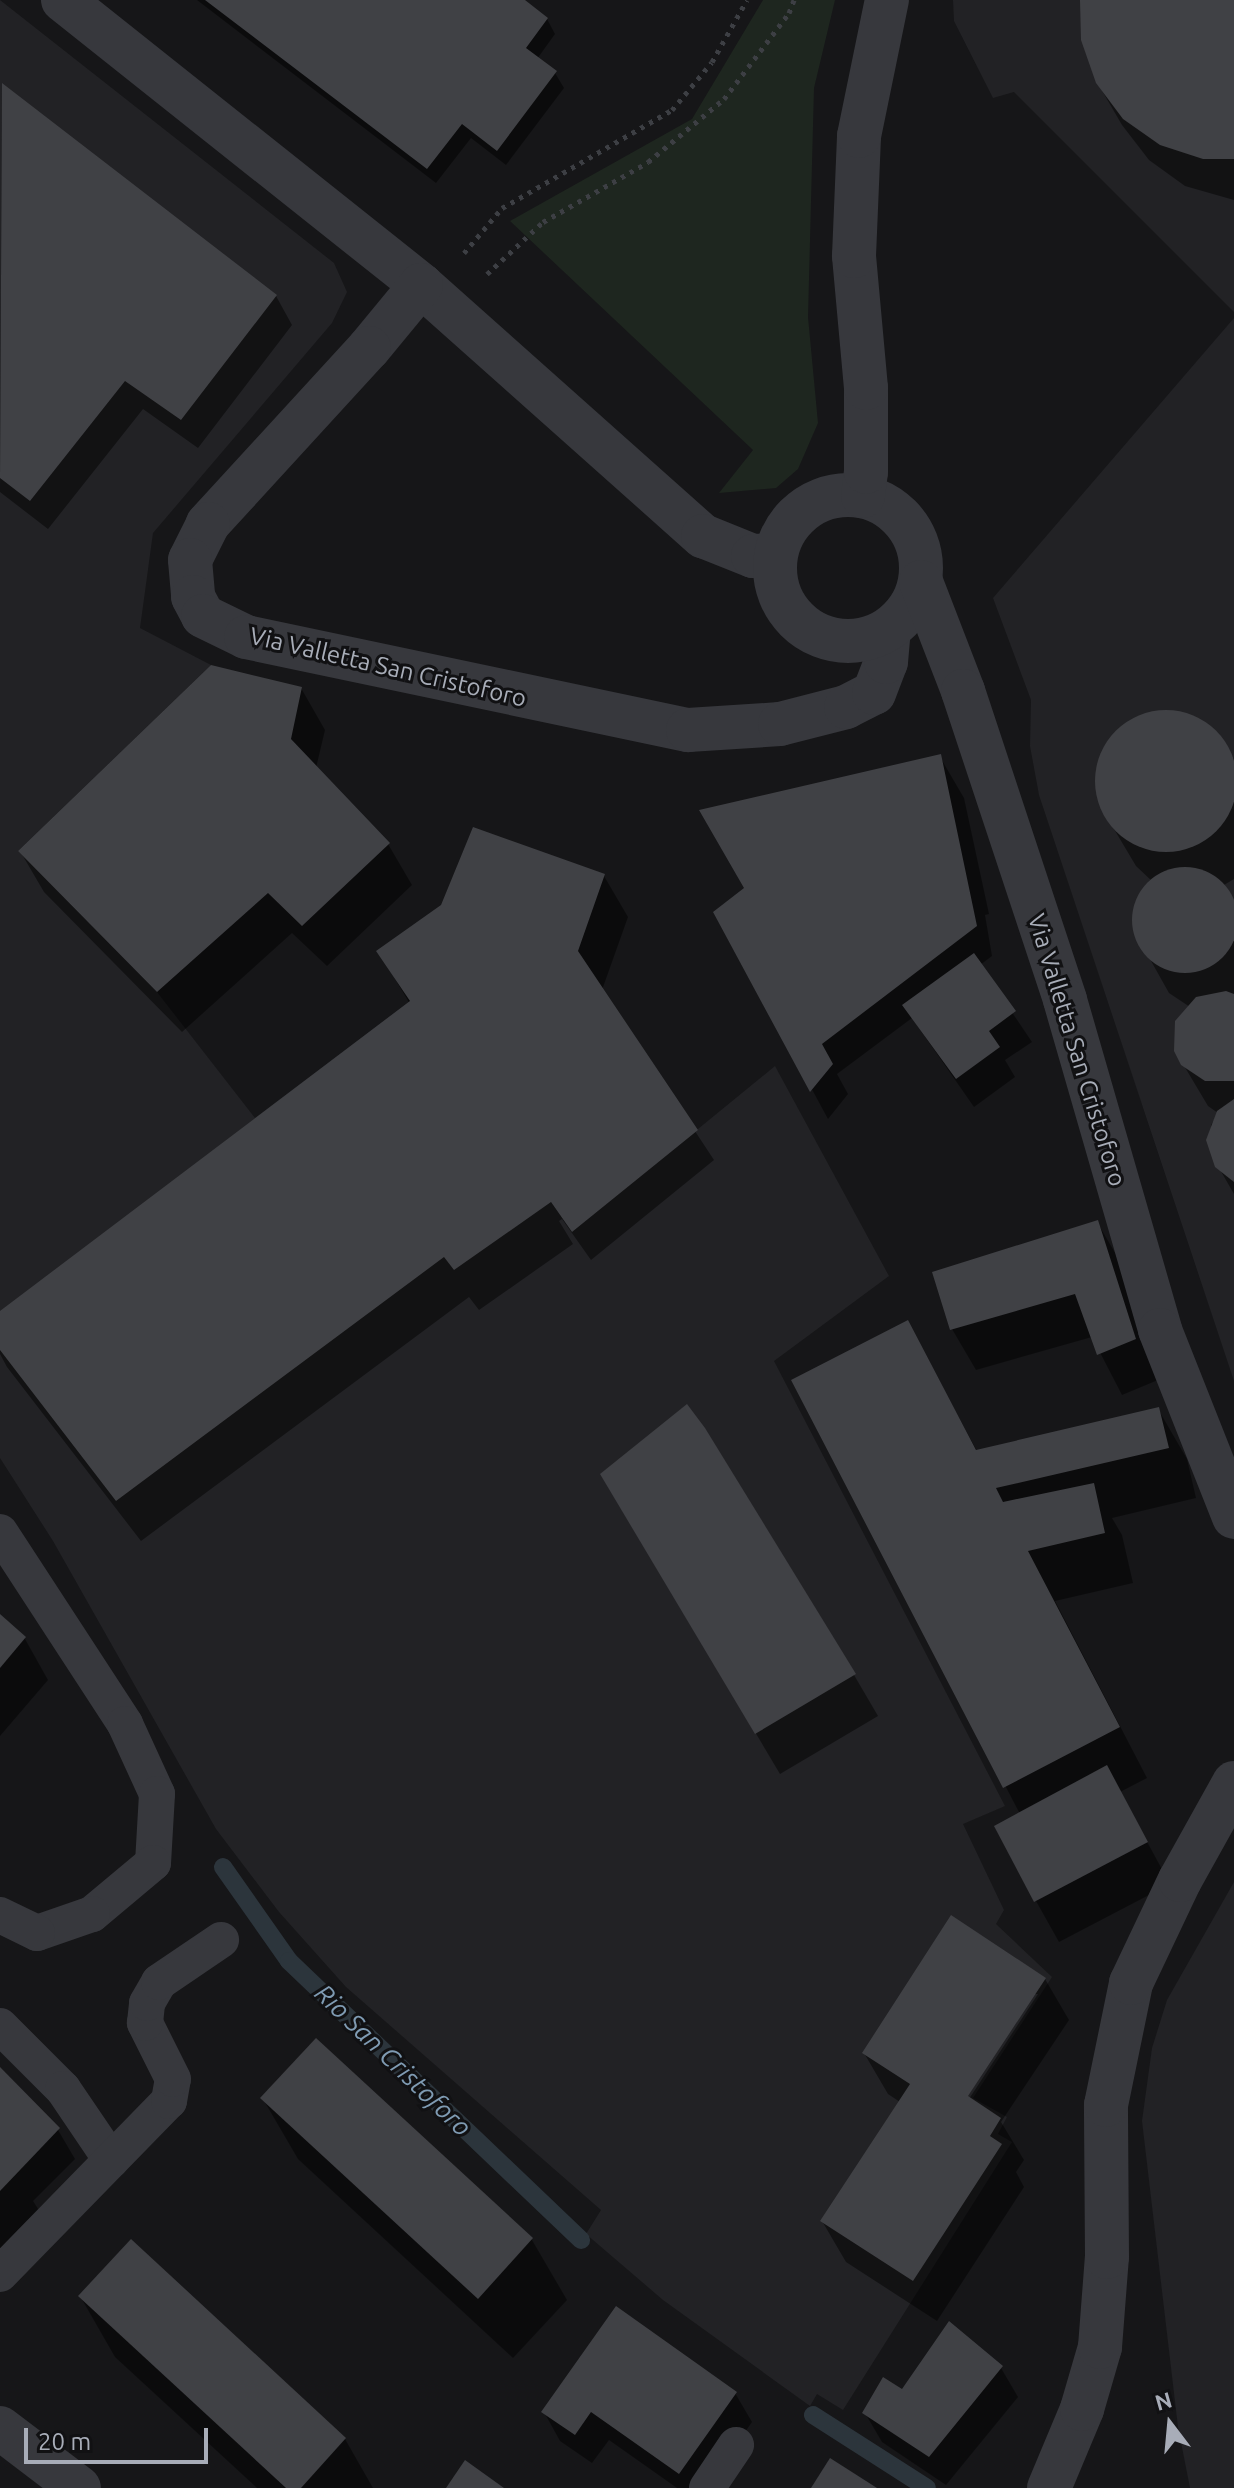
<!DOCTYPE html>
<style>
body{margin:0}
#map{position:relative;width:1234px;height:2488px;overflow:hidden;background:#161618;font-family:Ubuntu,sans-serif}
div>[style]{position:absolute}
.built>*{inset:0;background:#222225}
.green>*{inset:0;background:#1e261f}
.shadow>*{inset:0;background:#0007}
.stream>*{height:18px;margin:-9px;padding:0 9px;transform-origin:9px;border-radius:9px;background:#2c353c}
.building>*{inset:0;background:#404145}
.round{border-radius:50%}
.path>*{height:5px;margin-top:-2.5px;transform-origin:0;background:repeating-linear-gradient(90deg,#3d3f44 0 4px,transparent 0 10px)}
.service>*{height:36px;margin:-18px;padding:0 18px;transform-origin:18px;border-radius:18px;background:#37383d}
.minor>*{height:44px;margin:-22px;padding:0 22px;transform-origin:22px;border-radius:22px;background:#37383d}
.minor>.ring{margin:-22px;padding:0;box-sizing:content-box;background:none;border:44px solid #37383d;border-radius:50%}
span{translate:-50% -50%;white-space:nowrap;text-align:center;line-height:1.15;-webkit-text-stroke:6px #111113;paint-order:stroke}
.street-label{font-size:24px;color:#a8adb8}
.water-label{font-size:26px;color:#7f9bb3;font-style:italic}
.north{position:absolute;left:1130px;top:2384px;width:80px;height:80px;-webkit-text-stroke:6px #111113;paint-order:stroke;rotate:344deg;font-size:22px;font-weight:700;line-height:32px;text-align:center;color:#a8adb8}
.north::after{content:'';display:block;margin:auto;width:28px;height:36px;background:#a8adb8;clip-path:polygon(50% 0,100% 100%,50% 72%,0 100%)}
.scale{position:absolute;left:24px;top:2428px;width:184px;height:36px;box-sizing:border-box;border:4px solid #a8adb8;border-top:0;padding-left:10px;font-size:24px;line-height:28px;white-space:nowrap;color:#a8adb8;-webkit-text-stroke:6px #111113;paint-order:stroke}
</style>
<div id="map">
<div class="built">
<i style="clip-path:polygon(0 0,334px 263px,347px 292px,332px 323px,153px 533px,140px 628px,211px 665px,18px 851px,157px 992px,255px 1118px,410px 1001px,572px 1232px,775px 1066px,889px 1276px,774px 1361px,1005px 1806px,963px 1824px,1004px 1910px,996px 1924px,1052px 1977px,973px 2098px,1007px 2117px,998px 2134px,1012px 2142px,843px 2410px,817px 2394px,810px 2406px,663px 2300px,586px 2234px,601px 2210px,346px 1987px,279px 1912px,216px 1829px,53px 1541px,0 1458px)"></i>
<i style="clip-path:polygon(953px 0,1234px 0,1234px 312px,1014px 92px,993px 98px,954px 21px)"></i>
<i style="clip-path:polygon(1234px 318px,1234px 1381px,1039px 795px,1030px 746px,1031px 700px,993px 598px)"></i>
<i style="clip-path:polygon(1234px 1882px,1234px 2488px,1190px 2488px,1178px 2427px,1142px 2121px,1152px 2048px,1167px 2000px)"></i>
</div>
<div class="green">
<i style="clip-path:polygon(763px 0,835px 0,814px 88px,808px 317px,818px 423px,798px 469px,776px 488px,719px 493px,753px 450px,510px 221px,692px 119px)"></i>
</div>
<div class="shadow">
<i style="clip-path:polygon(197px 0,522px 0,547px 19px,555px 34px,537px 59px,555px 73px,564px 88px,506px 165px,471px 138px,436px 183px)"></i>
<i style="clip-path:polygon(1082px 0,1234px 0,1234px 200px,1185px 186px,1149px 160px,1122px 125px,1097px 82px)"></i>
<i style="clip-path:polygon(2px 86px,276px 296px,292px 325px,198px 448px,143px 409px,48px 529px,0 492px)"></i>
<i style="clip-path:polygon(301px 688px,325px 730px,316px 768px,388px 844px,412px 885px,327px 966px,292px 933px,182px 1032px,44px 892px,20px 851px)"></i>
<i style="clip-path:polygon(1176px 712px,1199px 719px,1218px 733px,1234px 759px,1234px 879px,1224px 885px,1234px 901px,1234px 1194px,1211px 1154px,1211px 1125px,1218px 1113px,1208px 1106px,1183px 1064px,1190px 1007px,1169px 993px,1137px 936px,1138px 902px,1146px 887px,1154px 883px,1136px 866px,1111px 824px,1101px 805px,1097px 782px,1101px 759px,1112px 738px,1130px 722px,1152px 713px)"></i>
<i style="clip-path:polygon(940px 757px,964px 798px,989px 914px,985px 915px,992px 956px,980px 965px,1032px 1042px,1005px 1060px,1015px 1077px,974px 1107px,912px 1018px,837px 1074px,848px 1094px,828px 1119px,716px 912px)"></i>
<i style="clip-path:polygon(604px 876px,628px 917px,602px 990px,714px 1160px,591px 1260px,562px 1219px,559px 1221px,573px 1244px,479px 1310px,469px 1297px,141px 1541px,7px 1367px,0 1354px,0 1313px,410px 1004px,379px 952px)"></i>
<i style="clip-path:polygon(1097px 1222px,1121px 1263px,1158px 1380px,1122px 1395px,1092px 1337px,976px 1370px,952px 1329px)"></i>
<i style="clip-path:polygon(907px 1322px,977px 1451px,1158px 1409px,1187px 1459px,1196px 1498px,1112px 1518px,1122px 1535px,1133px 1583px,1055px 1601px,1147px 1778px,1120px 1792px,1170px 1884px,1059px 1942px,1036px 1901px,1020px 1814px,794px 1381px)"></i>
<i style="clip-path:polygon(626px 1515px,854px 1675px,878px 1716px,780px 1774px)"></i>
<i style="clip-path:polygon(0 1617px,25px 1639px,48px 1680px,0 1736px)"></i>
<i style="clip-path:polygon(evenodd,1045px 1979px,1069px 2020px,1001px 2122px,1024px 2160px,1016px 2172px,1024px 2187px,937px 2321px,846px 2262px,822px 2221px,900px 2102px,888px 2094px,864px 2053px,1045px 1979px,1033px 1994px,1038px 1994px,965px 2105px,961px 2103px,1033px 1994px)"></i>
<i style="clip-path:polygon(316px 2041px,532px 2240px,567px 2300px,513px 2358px,298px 2159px,263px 2099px)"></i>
<i style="clip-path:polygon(0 2070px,58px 2130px,75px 2159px,33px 2201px,40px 2212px,0 2269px)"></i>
<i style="clip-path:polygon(131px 2242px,345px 2439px,373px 2488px,257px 2488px,115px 2357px,80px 2296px)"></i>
<i style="clip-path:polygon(1001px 2368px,1018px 2397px,946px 2485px,882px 2442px,865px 2413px,902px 2392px)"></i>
<i style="clip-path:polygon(735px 2393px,752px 2422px,706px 2488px,677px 2488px,609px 2440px,592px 2463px,560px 2441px,544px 2412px)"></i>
</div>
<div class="stream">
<i style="left:223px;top:1867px;width:115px;rotate:54.9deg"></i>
<i style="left:289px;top:1961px;width:404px;rotate:43.7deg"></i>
<i style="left:813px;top:2415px;width:135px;rotate:32.6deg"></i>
</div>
<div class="building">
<i style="clip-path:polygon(205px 0,525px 0,548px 18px,526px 48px,557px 71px,497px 151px,462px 124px,427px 169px)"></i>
<i style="clip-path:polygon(1080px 0,1234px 0,1234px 159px,1203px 159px,1160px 145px,1123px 119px,1096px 83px,1081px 40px)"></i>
<i style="clip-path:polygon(2px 83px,277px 295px,181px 420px,125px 381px,30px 501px,0 478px)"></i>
<i style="clip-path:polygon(211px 665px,302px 687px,291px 739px,390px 843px,302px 926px,268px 893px,157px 992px,18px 851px)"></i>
<i class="round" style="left:1095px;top:710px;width:142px;height:142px"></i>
<i style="clip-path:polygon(941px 754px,977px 926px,822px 1044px,833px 1064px,810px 1092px,713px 912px,744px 888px,699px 810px)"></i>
<i style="clip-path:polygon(473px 827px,605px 874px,578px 951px,698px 1130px,572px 1232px,551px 1202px,454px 1270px,444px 1257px,116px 1501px,0 1350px,0 1311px,410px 1001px,376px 951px,441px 905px)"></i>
<i class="round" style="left:1132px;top:867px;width:106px;height:106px"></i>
<i style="clip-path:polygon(974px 953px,1016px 1011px,989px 1031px,1000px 1047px,956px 1079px,902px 1005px)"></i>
<i style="clip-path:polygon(1226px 991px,1234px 994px,1234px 1081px,1205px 1081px,1181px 1065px,1174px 1051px,1175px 1021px,1196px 997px)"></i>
<i style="clip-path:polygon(1234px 1099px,1234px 1182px,1215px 1167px,1206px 1140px,1217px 1111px)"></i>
<i style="clip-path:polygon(1098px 1220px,1136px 1339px,1097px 1355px,1075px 1294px,950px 1330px,932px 1272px)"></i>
<i style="clip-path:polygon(908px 1320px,976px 1450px,1159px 1407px,1169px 1448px,996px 1488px,1003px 1502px,1094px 1483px,1105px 1533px,1028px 1551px,1120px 1727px,1003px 1788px,791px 1380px)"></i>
<i style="clip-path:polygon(687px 1404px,705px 1428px,856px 1674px,755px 1734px,600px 1474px)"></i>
<i style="clip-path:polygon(0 1614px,26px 1637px,0 1668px)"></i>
<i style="clip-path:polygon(1107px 1765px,1148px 1842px,1034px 1902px,994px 1826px)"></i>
<i style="clip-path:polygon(951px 1915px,1046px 1978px,968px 2096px,1001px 2118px,990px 2136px,1002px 2144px,913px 2281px,820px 2221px,910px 2084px,862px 2053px)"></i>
<i style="clip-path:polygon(316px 2038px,533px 2238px,478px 2299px,260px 2098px)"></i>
<i style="clip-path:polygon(0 2067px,60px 2128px,0 2191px)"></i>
<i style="clip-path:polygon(131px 2239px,346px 2438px,301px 2488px,286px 2488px,78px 2296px)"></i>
<i style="clip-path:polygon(616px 2306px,737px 2392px,679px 2474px,591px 2412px,575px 2435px,541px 2412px)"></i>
<i style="clip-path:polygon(949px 2321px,1003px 2366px,929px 2457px,862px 2413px,883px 2377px,902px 2389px)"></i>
<i style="clip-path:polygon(830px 2458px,877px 2488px,811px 2488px)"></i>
<i style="clip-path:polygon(465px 2460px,504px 2488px,446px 2488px)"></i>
</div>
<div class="path">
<i style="left:464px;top:253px;width:59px;rotate:-49.8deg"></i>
<i style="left:502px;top:208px;width:196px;rotate:-30deg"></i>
<i style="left:672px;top:110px;width:62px;rotate:-50.2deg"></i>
<i style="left:712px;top:62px;width:71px;rotate:-60.6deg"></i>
<i style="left:487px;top:274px;width:76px;rotate:-42.9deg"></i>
<i style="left:543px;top:222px;width:121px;rotate:-29.7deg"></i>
<i style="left:648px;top:162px;width:99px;rotate:-39.7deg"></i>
<i style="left:724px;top:99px;width:108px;rotate:-52.9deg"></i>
<i style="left:789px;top:13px;width:14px;rotate:-69deg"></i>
</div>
<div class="service">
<i style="left:0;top:1532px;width:229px;rotate:56.9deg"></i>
<i style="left:125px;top:1724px;width:77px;rotate:65.4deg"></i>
<i style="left:157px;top:1794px;width:69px;rotate:93.3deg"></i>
<i style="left:153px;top:1863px;width:80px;rotate:140.1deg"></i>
<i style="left:92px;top:1914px;width:58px;rotate:160.9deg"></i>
<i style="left:37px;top:1933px;width:41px;rotate:-154.1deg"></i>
<i style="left:0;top:2026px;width:89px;rotate:45deg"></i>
<i style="left:63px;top:2089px;width:86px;rotate:55.9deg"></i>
<i style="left:0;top:2274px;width:242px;rotate:-45.7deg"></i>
<i style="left:169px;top:2101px;width:22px;rotate:-80deg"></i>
<i style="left:173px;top:2079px;width:63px;rotate:-116.6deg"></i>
<i style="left:145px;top:2023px;width:20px;rotate:-84deg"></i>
<i style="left:147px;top:2003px;width:24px;rotate:-60deg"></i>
<i style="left:159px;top:1982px;width:75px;rotate:-34.1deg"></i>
<i style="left:707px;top:2488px;width:52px;rotate:-56deg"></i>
</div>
<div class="minor">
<i style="left:63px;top:0;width:458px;rotate:38.5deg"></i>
<i style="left:421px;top:285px;width:378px;rotate:41.7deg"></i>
<i style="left:703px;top:536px;width:54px;rotate:21.8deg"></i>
<i style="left:753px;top:556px;width:22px;rotate:-3deg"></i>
<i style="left:421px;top:285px;width:82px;rotate:129.5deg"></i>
<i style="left:369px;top:348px;width:239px;rotate:132.5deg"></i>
<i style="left:208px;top:524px;width:40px;rotate:116.6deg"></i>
<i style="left:190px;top:560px;width:37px;rotate:85deg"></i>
<i style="left:193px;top:597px;width:21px;rotate:62deg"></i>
<i style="left:203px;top:616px;width:48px;rotate:26deg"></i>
<i style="left:246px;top:637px;width:452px;rotate:11.9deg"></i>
<i style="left:688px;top:730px;width:92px;rotate:-3.7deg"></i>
<i style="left:780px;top:724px;width:68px;rotate:-14.4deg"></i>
<i style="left:846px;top:707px;width:31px;rotate:-27deg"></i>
<i style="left:874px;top:693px;width:33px;rotate:-69deg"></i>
<i style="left:886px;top:662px;width:32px;rotate:-85deg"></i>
<i class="ring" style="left:775px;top:495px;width:102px;height:102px"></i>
<i style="left:863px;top:496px;width:24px;rotate:-83deg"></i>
<i style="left:866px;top:472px;width:84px;rotate:-90deg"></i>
<i style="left:866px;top:388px;width:133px;rotate:-95.2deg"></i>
<i style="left:854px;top:256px;width:120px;rotate:-87.6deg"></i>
<i style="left:859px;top:136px;width:139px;rotate:-78.4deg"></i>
<i style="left:921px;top:582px;width:117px;rotate:68.9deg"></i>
<i style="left:963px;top:691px;width:325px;rotate:71.7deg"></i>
<i style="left:1065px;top:1000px;width:343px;rotate:73.9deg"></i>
<i style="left:1160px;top:1330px;width:201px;rotate:68.4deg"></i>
<i style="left:0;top:2428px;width:99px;rotate:37.2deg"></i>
<i style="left:1049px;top:2488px;width:86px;rotate:-67.3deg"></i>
<i style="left:1082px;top:2409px;width:65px;rotate:-73.8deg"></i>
<i style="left:1100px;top:2347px;width:90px;rotate:-85.6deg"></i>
<i style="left:1107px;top:2257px;width:152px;rotate:-90.4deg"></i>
<i style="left:1106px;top:2105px;width:125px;rotate:-78.4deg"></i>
<i style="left:1131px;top:1983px;width:114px;rotate:-64.6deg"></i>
<i style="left:1180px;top:1880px;width:111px;rotate:-60.9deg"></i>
</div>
<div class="street-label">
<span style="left:388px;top:667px;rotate:13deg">Via Valletta San Cristoforo</span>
<span style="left:1077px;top:1050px;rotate:73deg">Via Valletta San Cristoforo</span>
</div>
<div class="water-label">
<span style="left:393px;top:2060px;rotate:44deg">Rio San Cristoforo</span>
</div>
<div class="north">N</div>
<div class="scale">20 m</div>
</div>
